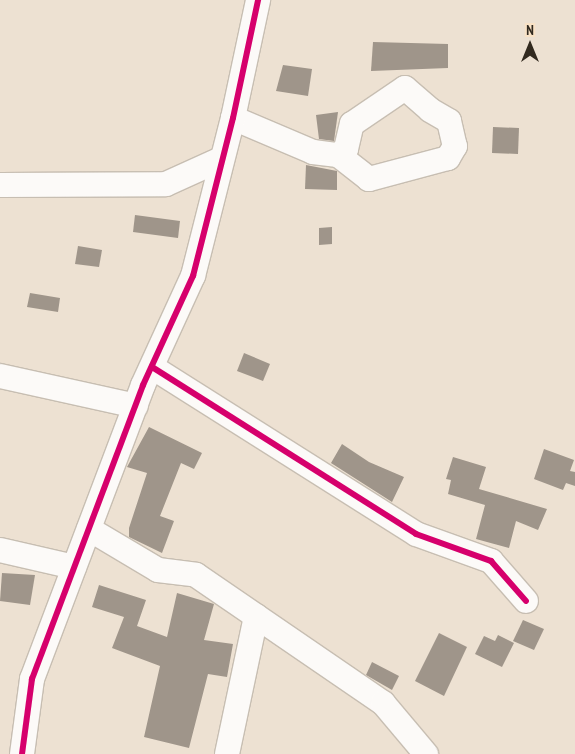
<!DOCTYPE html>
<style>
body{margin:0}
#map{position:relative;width:575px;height:754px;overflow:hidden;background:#ede1d2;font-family:"PT Sans Narrow",sans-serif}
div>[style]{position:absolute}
.building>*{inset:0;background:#9f958a}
.roads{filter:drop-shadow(1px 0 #c7beb2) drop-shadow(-1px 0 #c7beb2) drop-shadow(0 1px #c7beb2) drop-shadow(0 -1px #c7beb2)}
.minor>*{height:24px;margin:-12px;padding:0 12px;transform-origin:12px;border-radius:12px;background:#fcfaf8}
.cycleway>*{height:6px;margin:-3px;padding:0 3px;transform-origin:3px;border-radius:3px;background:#d6006c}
span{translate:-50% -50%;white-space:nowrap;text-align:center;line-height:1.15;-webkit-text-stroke:5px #f9e2c6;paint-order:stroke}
.north{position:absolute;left:505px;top:20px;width:50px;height:50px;-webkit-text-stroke:4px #f9e2c6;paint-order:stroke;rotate:0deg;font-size:14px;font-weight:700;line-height:20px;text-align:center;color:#322a1f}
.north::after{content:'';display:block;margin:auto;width:18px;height:22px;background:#322a1f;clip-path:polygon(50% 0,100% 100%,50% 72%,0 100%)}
</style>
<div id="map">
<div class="building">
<i style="clip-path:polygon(373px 42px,448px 44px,448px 68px,371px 71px)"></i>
<i style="clip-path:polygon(283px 65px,312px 69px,308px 96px,276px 91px)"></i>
<i style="clip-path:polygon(338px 112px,334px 141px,319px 139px,316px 115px)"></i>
<i style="clip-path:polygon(493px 127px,519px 128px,518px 154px,492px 153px)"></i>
<i style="clip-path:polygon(306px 165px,337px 171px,337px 190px,305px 189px)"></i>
<i style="clip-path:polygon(135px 215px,180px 221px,178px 238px,133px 232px)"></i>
<i style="clip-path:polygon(332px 227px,332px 244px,319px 245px,319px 228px)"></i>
<i style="clip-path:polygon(78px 246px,102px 250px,99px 267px,75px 264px)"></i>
<i style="clip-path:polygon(30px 293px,60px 298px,58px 312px,27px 307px)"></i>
<i style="clip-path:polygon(244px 353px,270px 364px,263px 381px,237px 371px)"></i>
<i style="clip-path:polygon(149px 427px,202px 453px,194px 469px,181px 463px,160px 516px,174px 521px,162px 553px,129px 537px,129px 528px,147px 473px,127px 467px)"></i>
<i style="clip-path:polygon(342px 444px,369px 462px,404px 477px,392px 502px,331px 463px)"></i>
<i style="clip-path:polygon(544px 449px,574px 460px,570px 471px,575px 472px,575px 486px,566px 483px,563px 490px,534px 479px)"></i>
<i style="clip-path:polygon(453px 457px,486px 467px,479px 489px,547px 509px,538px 530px,516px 521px,509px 548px,476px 539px,485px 505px,448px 494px,451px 480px,446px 479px)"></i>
<i style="clip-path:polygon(2px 573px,35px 575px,30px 605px,0 601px)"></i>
<i style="clip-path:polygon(99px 585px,146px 600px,137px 626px,167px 637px,177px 593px,214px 604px,204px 640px,233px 644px,227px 677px,208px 674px,189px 748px,144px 737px,160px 666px,112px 648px,124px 617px,92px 607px)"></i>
<i style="clip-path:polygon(523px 620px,544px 629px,534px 650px,513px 641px)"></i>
<i style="clip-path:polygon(439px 633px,467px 647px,444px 696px,415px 681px)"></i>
<i style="clip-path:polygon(498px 635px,514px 643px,502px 667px,475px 654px,484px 636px,495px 641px)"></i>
<i style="clip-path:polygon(372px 662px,399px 676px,392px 690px,366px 675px)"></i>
</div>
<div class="roads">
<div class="minor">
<i style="left:233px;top:118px;width:87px;rotate:23deg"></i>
<i style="left:313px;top:152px;width:25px;rotate:7deg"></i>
<i style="left:338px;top:155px;width:10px;rotate:-37deg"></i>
<i style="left:346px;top:149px;width:26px;rotate:-77deg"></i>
<i style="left:352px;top:124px;width:64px;rotate:-34.2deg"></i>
<i style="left:405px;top:88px;width:33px;rotate:41deg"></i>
<i style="left:430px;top:110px;width:22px;rotate:30deg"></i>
<i style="left:449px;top:121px;width:26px;rotate:77deg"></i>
<i style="left:455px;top:146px;width:14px;rotate:120deg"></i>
<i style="left:448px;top:158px;width:82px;rotate:165.1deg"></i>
<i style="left:369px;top:179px;width:39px;rotate:-142deg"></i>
<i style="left:0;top:185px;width:166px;rotate:-0.3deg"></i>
<i style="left:166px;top:184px;width:60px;rotate:-24.4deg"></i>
<i style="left:152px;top:367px;width:312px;rotate:32.3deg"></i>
<i style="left:416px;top:534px;width:80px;rotate:19.8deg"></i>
<i style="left:491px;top:561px;width:53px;rotate:48.8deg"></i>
<i style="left:0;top:376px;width:139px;rotate:12.4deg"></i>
<i style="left:89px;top:529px;width:80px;rotate:30.7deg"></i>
<i style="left:158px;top:570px;width:38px;rotate:7deg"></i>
<i style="left:196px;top:575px;width:227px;rotate:34.4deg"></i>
<i style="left:383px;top:703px;width:67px;rotate:49.9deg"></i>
<i style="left:0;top:550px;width:76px;rotate:12.9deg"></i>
<i style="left:22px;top:754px;width:76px;rotate:-82.4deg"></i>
<i style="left:32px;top:679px;width:314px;rotate:-69.3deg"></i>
<i style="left:143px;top:385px;width:120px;rotate:-65.4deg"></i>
<i style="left:193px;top:276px;width:163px;rotate:-75.8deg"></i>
<i style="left:233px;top:118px;width:121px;rotate:-78deg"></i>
<i style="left:227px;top:754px;width:141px;rotate:-78.1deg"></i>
</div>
</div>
<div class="cycleway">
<i style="left:152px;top:367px;width:312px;rotate:32.3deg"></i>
<i style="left:416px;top:534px;width:80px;rotate:19.8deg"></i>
<i style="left:491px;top:561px;width:53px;rotate:48.8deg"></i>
<i style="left:22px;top:754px;width:76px;rotate:-82.4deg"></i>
<i style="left:32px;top:679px;width:314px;rotate:-69.3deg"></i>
<i style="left:143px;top:385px;width:120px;rotate:-65.4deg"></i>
<i style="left:193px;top:276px;width:163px;rotate:-75.8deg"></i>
<i style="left:233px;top:118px;width:121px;rotate:-78deg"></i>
</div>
<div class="north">N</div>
</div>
